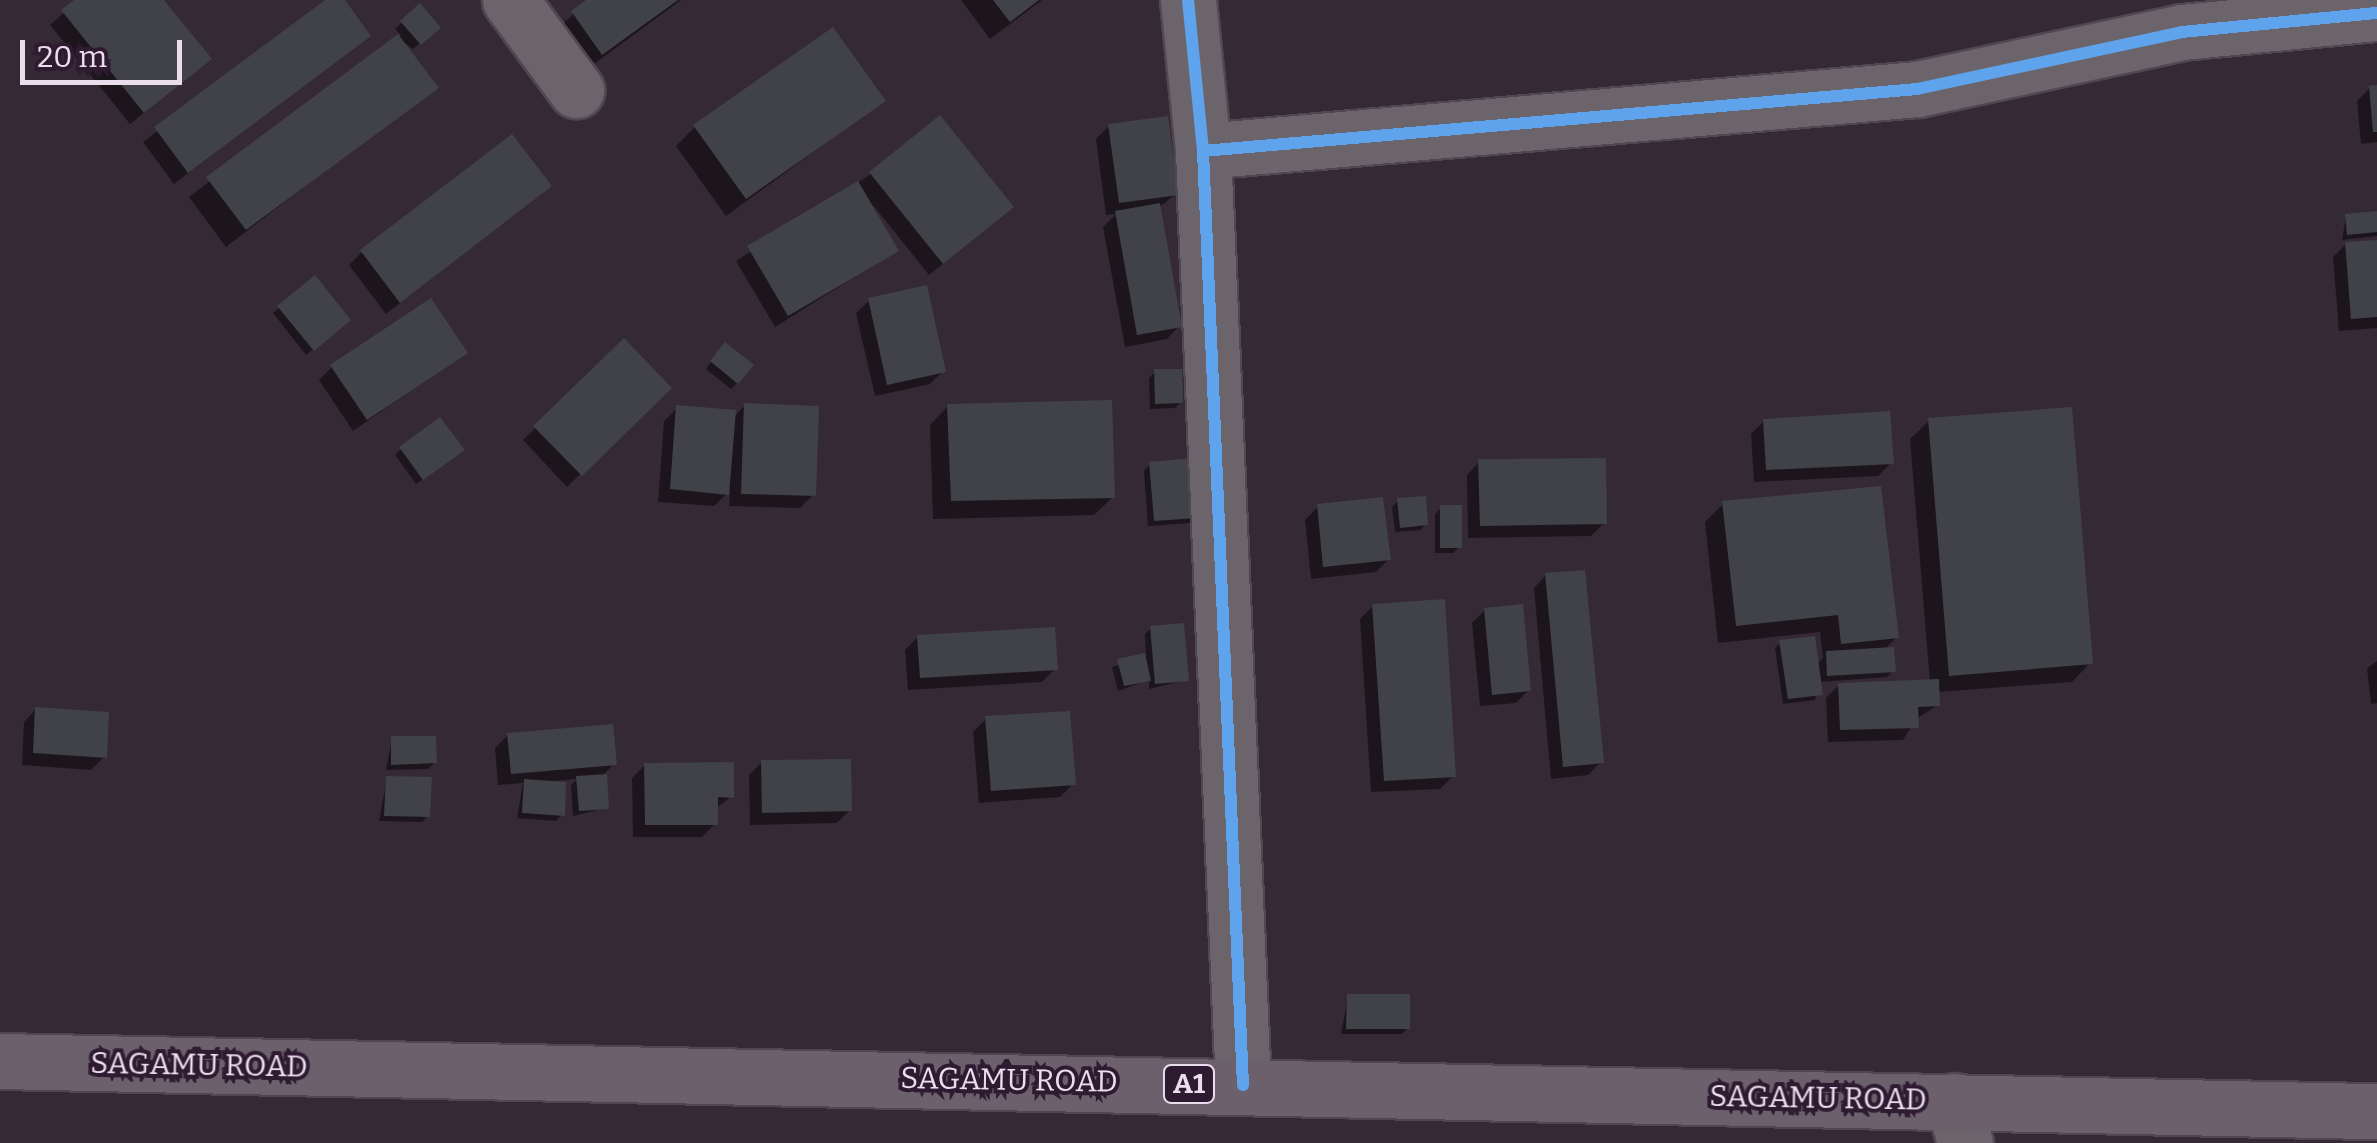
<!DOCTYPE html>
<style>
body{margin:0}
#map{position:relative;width:2377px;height:1143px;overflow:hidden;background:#352936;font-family:Bitter,serif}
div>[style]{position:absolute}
.shadow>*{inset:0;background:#0007}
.building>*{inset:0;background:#404248}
.roads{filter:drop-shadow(2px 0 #514752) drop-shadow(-2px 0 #514752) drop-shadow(0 2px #514752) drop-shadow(0 -2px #514752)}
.minor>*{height:55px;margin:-27.5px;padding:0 27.5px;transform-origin:27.5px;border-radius:27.5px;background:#6b656b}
.highway>*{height:55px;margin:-27.5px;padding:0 27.5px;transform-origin:27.5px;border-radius:27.5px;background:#6b606c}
.cycleway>*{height:12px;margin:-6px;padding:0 6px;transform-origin:6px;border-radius:6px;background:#60a3ed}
span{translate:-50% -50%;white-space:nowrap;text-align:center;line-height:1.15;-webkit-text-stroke:8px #2f1b31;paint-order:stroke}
.shield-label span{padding:2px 8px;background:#2f1b31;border:2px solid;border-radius:8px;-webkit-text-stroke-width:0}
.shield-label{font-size:28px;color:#ebdeec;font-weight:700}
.street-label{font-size:30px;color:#ebdeec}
.scale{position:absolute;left:20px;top:40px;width:162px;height:45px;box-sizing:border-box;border:5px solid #ebdeec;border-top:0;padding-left:12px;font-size:30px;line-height:35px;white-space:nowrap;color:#ebdeec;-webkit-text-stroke:8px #2f1b31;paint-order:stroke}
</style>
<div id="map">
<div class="shadow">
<i style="clip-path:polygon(78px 0,160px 0,196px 71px,130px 124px,50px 25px)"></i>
<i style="clip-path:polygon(329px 0,342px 0,368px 35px,174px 184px,143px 142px)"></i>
<i style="clip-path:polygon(590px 0,681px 0,583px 72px,554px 31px)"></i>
<i style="clip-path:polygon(961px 0,1042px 0,990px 39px)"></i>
<i style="clip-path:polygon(420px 6px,432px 33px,413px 49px,399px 39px,435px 87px,226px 247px,189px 197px,401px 35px,395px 29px)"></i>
<i style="clip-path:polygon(2370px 88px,2377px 88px,2377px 142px,2361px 144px,2357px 101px)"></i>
<i style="clip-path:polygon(883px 101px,726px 216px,676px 146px,695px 127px)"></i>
<i style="clip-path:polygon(1109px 126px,1176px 194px,1158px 208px,1179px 326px,1167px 339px,1125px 347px,1103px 227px,1116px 214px,1106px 215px,1096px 139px)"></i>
<i style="clip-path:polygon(871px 174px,998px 219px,929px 275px,872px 204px,896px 251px,775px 327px,736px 261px)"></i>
<i style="clip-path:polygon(549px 186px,386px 314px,349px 265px,362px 252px)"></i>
<i style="clip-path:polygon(2377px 214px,2377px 236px,2342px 240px,2346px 217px)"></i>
<i style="clip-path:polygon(2377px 242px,2377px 328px,2339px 331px,2333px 257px,2346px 244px)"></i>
<i style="clip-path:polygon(869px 301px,943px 371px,930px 384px,875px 396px,856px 313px)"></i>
<i style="clip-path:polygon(279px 308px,342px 326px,306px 355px,273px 313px)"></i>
<i style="clip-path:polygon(624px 341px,669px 388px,567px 487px,523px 440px)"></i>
<i style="clip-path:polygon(719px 351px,737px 383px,731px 389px,706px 369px)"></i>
<i style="clip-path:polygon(465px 353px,353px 431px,319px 380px,332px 367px)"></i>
<i style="clip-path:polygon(1155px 372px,1181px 402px,1175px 408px,1150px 409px,1149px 378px)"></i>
<i style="clip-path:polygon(745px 405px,813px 495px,800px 508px,729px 506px,730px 491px,714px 506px,658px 502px,664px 421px,677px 408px,733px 418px)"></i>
<i style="clip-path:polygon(948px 406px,1113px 497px,1094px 515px,933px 519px,930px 425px)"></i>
<i style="clip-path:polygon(1764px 421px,1891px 463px,1878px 476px,1754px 482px,1751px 434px)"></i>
<i style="clip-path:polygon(1929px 421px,2090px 663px,2072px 682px,1937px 692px,1938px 705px,1916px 719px,1903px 740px,1828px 742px,1826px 698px,1839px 685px,1930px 682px,1910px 439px)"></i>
<i style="clip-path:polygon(401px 449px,455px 456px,416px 484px,395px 455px)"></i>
<i style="clip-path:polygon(1479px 462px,1604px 523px,1591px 536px,1468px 538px,1467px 475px)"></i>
<i style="clip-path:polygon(1150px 464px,1195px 517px,1189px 523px,1148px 526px,1144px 471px)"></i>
<i style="clip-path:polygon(1398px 501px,1426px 524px,1420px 530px,1395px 532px,1392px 507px)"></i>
<i style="clip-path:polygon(1723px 504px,1896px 638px,1884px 650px,1893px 671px,1887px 677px,1819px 682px,1815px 700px,1783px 704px,1775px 648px,1781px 642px,1817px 664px,1823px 658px,1820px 632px,1718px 643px,1705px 522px)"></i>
<i style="clip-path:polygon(1318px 507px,1389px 559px,1376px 572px,1311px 579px,1305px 520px)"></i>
<i style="clip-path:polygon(1441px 508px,1459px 547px,1453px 553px,1435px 553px,1435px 514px)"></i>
<i style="clip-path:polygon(1546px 575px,1601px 762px,1588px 775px,1551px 779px,1534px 588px)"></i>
<i style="clip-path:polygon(1373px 606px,1453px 776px,1440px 789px,1371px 792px,1360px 619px)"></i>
<i style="clip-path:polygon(1485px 610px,1529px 690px,1516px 703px,1480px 706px,1472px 623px)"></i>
<i style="clip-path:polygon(1151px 628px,1186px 680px,1149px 689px,1149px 680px,1118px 691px,1112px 667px,1146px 656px,1145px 634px)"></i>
<i style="clip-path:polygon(918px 637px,1055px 669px,1042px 682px,908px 690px,905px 650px)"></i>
<i style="clip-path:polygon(2377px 661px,2377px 703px,2371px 704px,2367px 668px)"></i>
<i style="clip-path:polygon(36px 709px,104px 757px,91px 770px,22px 765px,24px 722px)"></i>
<i style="clip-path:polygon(986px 719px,1073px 784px,1060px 797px,979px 803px,973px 732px)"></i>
<i style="clip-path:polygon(508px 735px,614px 764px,604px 774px,606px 808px,573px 816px,571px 785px,577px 779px,553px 781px,562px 815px,556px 821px,517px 818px,523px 783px,498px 785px,495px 748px)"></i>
<i style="clip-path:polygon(392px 739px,435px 762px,428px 769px,386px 770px)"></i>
<i style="clip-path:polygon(762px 762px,850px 810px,837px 823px,750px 825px,749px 775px)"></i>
<i style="clip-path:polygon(645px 765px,731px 797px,715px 809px,715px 824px,702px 837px,633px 837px,632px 778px)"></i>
<i style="clip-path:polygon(387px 778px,428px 816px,422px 822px,379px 821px)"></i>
<i style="clip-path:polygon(1348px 997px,1408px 1028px,1402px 1034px,1341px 1034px)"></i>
</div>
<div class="building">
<i style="clip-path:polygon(74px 0,164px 0,212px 59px,144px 113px,61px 10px)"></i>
<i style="clip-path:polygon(325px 0,345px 0,371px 36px,188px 173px,154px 127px)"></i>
<i style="clip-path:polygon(586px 0,678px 0,602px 55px,571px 11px)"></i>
<i style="clip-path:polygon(993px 0,1039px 0,1010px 22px)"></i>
<i style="clip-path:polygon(420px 3px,441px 28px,421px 45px,400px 21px)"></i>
<i style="clip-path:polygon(833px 27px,886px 101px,746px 199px,693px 125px)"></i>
<i style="clip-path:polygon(398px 34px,439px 88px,246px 230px,206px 177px)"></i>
<i style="clip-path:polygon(2377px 85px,2377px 132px,2373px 132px,2369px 86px)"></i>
<i style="clip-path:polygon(940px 115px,1014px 207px,943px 264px,869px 172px)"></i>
<i style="clip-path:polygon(1168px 116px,1179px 195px,1119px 203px,1108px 124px)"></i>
<i style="clip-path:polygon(512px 134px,552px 186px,400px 303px,360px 250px)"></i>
<i style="clip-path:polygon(858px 181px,899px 251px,788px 316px,747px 246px)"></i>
<i style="clip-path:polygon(1160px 203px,1182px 327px,1137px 335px,1115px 211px)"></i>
<i style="clip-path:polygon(2377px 211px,2377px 232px,2347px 235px,2345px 214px)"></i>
<i style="clip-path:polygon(2377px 240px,2377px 317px,2351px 319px,2345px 242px)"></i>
<i style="clip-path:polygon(315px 275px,351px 320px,314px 351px,277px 306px)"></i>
<i style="clip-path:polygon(927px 285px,946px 372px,887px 385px,868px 298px)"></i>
<i style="clip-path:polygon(431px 298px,468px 353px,367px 420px,330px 365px)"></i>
<i style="clip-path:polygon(624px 338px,672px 388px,582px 476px,533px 426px)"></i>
<i style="clip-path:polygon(725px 342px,754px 365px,738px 384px,710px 361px)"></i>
<i style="clip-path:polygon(1154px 369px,1182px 369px,1183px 403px,1155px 404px)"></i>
<i style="clip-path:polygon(1112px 400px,1115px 498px,951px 501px,947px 404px)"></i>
<i style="clip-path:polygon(744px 403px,819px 406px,816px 496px,741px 494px)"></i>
<i style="clip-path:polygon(676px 405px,736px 410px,729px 495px,670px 489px)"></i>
<i style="clip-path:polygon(2072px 407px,2093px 664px,1949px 676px,1928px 418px)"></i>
<i style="clip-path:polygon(1890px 411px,1894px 464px,1766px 470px,1763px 419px)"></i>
<i style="clip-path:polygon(440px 417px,465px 450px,423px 480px,399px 447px)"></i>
<i style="clip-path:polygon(1193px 458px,1197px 518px,1154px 521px,1149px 462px)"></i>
<i style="clip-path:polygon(1606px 458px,1607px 524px,1480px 526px,1478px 459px)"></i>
<i style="clip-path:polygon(1881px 486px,1899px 638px,1841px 644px,1838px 615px,1736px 626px,1722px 501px)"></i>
<i style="clip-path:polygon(1426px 496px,1428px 525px,1400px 528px,1397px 498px)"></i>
<i style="clip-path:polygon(1383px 497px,1391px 560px,1323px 567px,1317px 504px)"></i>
<i style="clip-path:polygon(1440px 505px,1462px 505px,1462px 548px,1440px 548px)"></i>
<i style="clip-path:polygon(1585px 570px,1604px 763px,1563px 767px,1545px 573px)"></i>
<i style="clip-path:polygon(1445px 599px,1456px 777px,1384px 781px,1372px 604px)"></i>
<i style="clip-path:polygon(1523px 604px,1531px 691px,1492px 695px,1484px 608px)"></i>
<i style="clip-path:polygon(1184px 623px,1189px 681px,1155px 684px,1150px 626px)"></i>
<i style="clip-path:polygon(1055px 627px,1058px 670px,920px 678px,917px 635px)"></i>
<i style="clip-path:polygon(1815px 636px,1823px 695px,1788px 699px,1779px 640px)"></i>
<i style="clip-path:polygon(1894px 647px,1896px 672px,1827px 676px,1826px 651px)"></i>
<i style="clip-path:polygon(1145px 653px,1151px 681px,1124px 686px,1117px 659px)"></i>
<i style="clip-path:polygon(1939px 679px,1940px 706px,1918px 707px,1919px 728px,1840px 730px,1838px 683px)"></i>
<i style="clip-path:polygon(35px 707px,109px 712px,107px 758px,33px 753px)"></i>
<i style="clip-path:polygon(1070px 711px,1076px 785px,991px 791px,985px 716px)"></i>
<i style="clip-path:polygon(613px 724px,617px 765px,511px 774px,507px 733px)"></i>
<i style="clip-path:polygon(391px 736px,436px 736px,437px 763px,391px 765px)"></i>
<i style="clip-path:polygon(851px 759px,852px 811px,762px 813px,761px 760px)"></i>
<i style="clip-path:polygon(734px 762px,734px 798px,718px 797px,718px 825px,645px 825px,644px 763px)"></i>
<i style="clip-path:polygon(607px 774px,609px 809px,579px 811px,576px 776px)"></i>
<i style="clip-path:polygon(386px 776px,432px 777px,430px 817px,384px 816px)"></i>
<i style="clip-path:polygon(524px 779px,566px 782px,565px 816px,522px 813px)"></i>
<i style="clip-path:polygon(1347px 994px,1410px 994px,1410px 1029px,1346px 1029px)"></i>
</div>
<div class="roads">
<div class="minor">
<i style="left:510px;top:0;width:112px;rotate:53.7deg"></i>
<i style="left:1188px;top:0;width:152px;rotate:84.3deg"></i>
<i style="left:1203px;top:151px;width:935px;rotate:87.55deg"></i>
<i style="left:1203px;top:151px;width:717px;rotate:-4.96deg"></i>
<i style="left:1917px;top:89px;width:271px;rotate:-12.1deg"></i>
<i style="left:2182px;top:32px;width:196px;rotate:-5.6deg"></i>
<i style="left:1954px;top:1101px;width:43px;rotate:75.3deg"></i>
</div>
<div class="highway">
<i style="left:0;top:1061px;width:2378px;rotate:1.21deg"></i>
</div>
</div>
<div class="cycleway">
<i style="left:1188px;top:0;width:152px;rotate:84.3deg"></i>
<i style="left:1203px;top:151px;width:935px;rotate:87.55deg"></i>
<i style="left:1203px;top:151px;width:717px;rotate:-4.96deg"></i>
<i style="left:1917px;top:89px;width:271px;rotate:-12.1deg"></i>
<i style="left:2182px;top:32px;width:196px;rotate:-5.6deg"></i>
</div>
<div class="shield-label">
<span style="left:1189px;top:1084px">A1</span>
</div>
<div class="street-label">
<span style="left:199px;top:1065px;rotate:1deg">SAGAMU ROAD</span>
<span style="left:1009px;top:1080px;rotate:1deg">SAGAMU ROAD</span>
<span style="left:1818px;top:1098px;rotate:1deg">SAGAMU ROAD</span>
</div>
<div class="scale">20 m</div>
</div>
